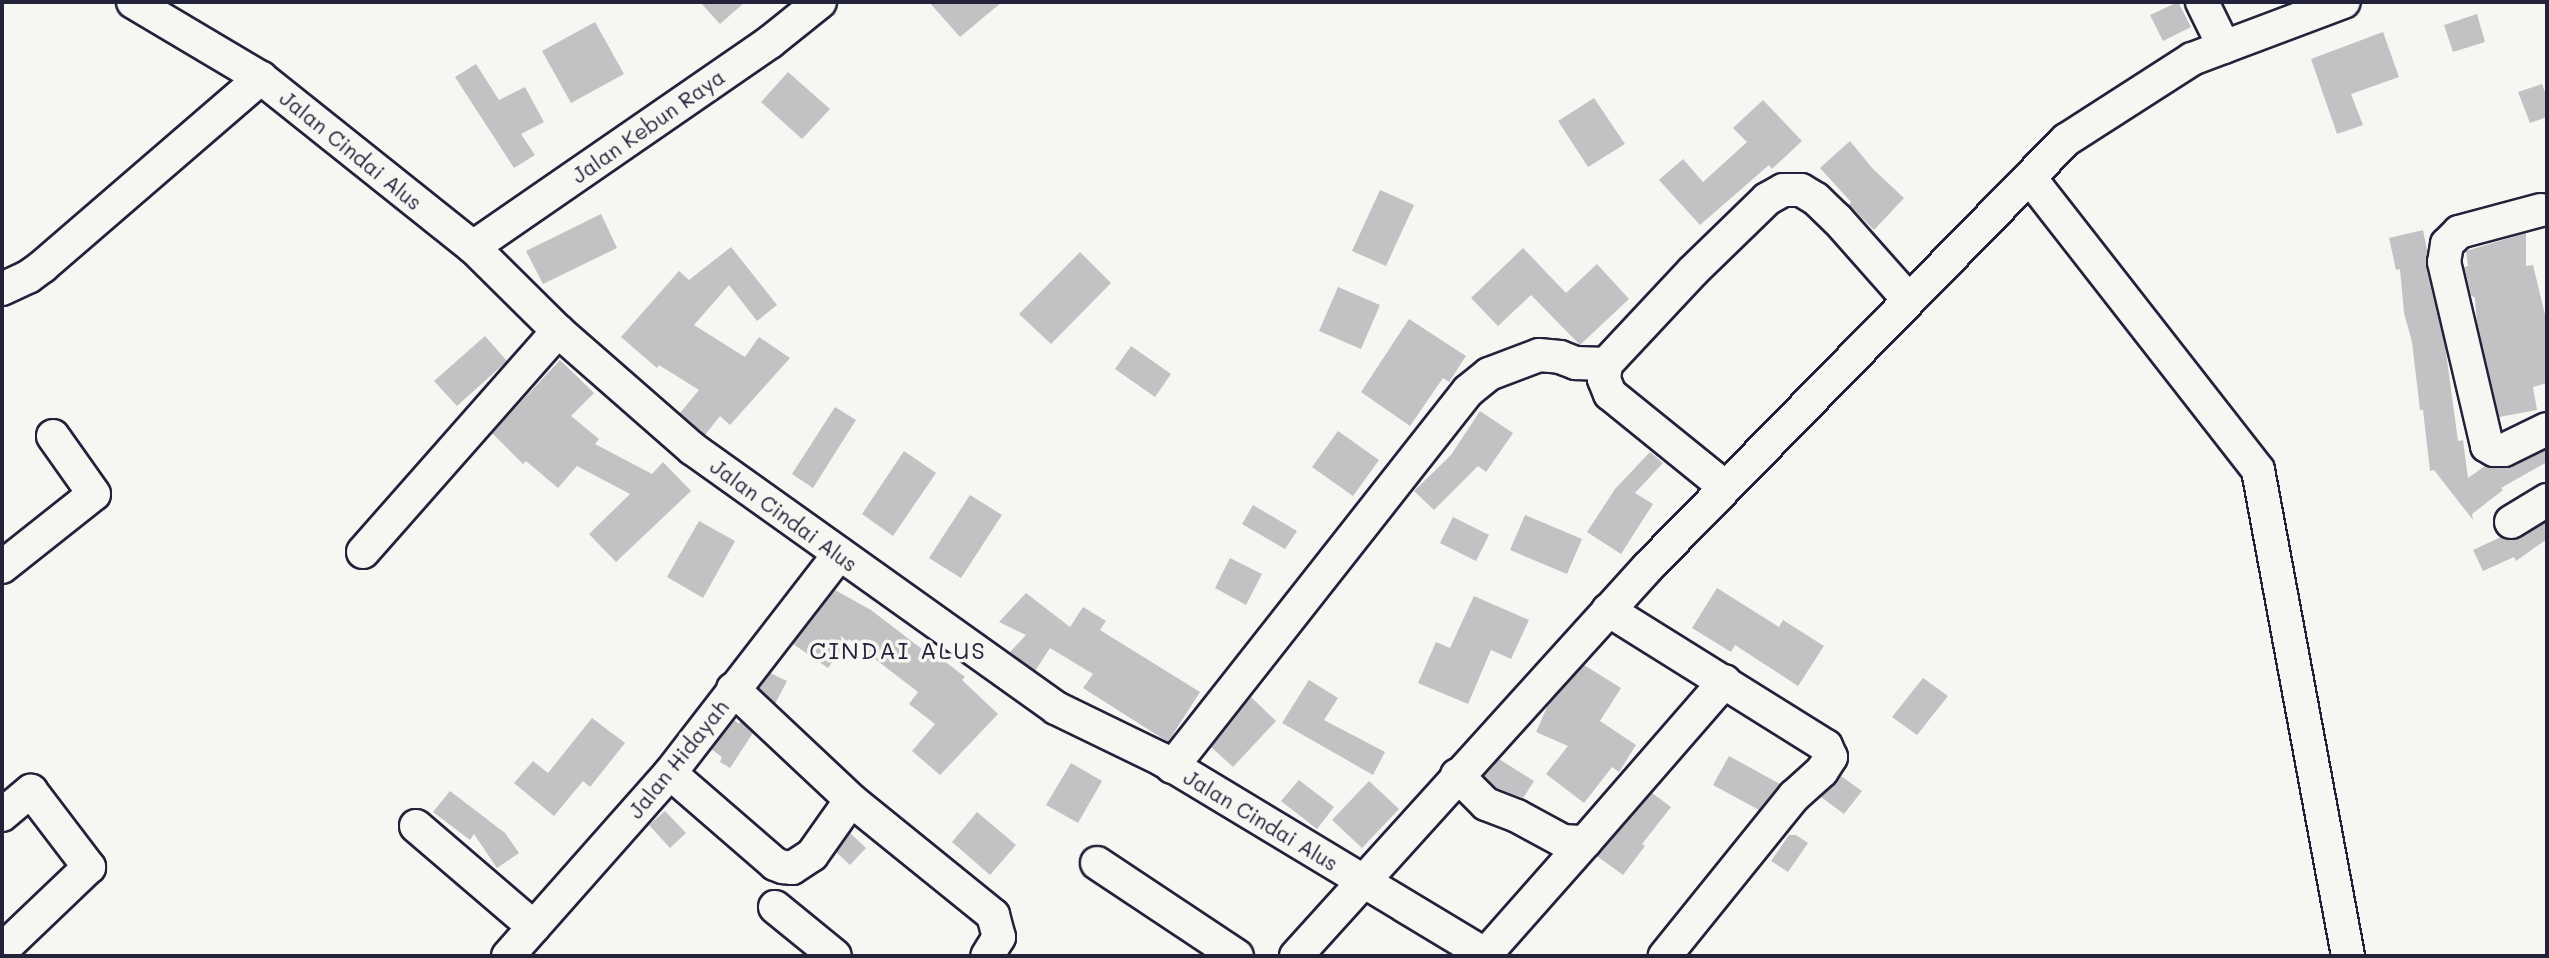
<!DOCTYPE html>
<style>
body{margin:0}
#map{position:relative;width:2549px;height:958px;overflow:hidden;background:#f6f6f2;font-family:Mali,sans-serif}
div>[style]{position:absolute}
.building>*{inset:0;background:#c2c2c4}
.roads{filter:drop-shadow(2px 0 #22223b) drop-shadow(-2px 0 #22223b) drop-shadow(0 2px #22223b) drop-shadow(0 -2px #22223b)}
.minor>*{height:32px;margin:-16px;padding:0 16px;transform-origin:16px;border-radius:16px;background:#f6f6f2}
span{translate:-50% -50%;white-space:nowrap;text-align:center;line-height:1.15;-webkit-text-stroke:7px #f6f6f2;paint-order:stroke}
.street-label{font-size:21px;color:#22223b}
.quarter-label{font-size:24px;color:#22223b;letter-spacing:2px}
.frame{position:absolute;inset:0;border:4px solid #22223b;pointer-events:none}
</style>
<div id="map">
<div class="building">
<i style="clip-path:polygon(700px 2px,745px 2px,720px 24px)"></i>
<i style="clip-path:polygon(929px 2px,1002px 2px,960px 37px)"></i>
<i style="clip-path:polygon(2178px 2px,2191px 27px,2163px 41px,2150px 15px)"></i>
<i style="clip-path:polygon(2477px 14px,2485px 42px,2453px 52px,2444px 25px)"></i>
<i style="clip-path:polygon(595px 22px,624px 74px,571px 103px,542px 51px)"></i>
<i style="clip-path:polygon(2383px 32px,2399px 77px,2351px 94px,2363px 125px,2337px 134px,2311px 59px)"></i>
<i style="clip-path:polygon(476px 64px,499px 100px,525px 87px,544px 122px,521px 134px,535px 155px,514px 168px,455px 77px)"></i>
<i style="clip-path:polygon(788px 72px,830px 109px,802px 139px,761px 102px)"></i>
<i style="clip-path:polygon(2542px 84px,2547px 97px,2547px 117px,2530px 123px,2518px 92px)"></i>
<i style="clip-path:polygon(1594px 98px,1625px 144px,1588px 167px,1558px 121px)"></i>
<i style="clip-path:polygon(1763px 100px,1802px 141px,1772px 169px,1769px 165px,1700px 225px,1659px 180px,1683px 159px,1703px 182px,1747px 142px,1733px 128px)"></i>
<i style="clip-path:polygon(1850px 141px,1873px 169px,1904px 198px,1874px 230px,1849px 205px,1851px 202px,1820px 168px)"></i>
<i style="clip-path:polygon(1380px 190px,1414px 205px,1386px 266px,1352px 251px)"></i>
<i style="clip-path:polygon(601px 214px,617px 248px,543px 284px,526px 251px)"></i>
<i style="clip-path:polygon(2423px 230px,2427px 250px,2426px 266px,2445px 345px,2458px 441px,2463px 440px,2468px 478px,2485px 466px,2511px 467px,2547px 449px,2547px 462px,2501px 488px,2503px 490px,2472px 514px,2473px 520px,2434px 470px,2430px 471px,2423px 410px,2420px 410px,2412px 342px,2404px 313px,2400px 269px,2396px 270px,2389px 238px)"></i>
<i style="clip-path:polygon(2526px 233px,2526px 266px,2533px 265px,2547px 323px,2547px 383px,2533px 387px,2537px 410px,2499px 417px,2477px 324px,2475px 298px,2471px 295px,2464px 267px,2468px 266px,2466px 251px)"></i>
<i style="clip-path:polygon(731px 247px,777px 305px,757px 321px,729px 285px,694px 325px,745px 357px,759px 337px,790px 358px,730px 425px,720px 416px,705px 435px,680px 413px,699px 390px,659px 365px,657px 368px,621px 337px,679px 271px,689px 280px)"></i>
<i style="clip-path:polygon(1523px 248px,1566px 293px,1597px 264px,1629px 299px,1580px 345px,1531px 295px,1498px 326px,1471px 298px)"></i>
<i style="clip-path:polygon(1080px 252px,1111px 283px,1051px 344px,1019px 314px)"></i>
<i style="clip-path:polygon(1338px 287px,1380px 305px,1361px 349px,1319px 331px)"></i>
<i style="clip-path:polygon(1409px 319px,1466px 356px,1449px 382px,1443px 378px,1410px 426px,1361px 392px)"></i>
<i style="clip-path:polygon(485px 336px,507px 361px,457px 406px,434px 381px)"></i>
<i style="clip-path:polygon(1131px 346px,1171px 374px,1155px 397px,1115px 369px)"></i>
<i style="clip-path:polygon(560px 360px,594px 393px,571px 416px,599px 439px,595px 444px,652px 474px,663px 462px,691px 491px,616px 562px,589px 534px,630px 494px,577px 466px,558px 488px,526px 461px,523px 464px,492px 433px)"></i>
<i style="clip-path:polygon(835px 407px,856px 420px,813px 488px,792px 474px)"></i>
<i style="clip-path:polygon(1480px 411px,1513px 433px,1486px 472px,1478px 466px,1434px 510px,1414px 491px,1451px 455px)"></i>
<i style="clip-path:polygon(1338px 431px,1379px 460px,1353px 496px,1312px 467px)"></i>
<i style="clip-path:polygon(904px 451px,936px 473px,893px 536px,862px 514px)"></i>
<i style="clip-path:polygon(1650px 452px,1663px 463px,1635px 493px,1653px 504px,1621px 554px,1587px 532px,1615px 489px)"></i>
<i style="clip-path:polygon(970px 495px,1002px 515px,961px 578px,929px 558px)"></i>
<i style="clip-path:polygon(1253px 505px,1297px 531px,1285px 549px,1242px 524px)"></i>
<i style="clip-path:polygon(1525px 515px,1582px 539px,1567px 574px,1510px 550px)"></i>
<i style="clip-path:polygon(1453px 517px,1489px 535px,1476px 561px,1440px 543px)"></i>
<i style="clip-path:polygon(699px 521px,735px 541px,703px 598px,667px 577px)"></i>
<i style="clip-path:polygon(2547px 521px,2547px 539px,2516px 561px,2514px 557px,2483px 571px,2473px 550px,2501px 537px,2511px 540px,2520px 538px)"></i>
<i style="clip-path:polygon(1230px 558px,1262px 574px,1246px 605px,1215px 588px)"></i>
<i style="clip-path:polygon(1717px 588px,1779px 627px,1783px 620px,1824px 646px,1798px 686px,1735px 645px,1731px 652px,1692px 628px)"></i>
<i style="clip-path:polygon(835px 590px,871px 610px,940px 663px,943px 660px,965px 677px,962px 680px,998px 714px,940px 775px,912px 751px,935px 724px,909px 704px,918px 692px,849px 639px,828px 668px,793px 644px)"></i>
<i style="clip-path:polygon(1026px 593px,1070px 627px,1083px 607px,1106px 621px,1100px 630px,1200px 692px,1168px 742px,1083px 688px,1093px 674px,1050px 648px,1035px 671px,1010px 652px,1026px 635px,999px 622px)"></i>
<i style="clip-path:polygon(1474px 596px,1529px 620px,1511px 659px,1491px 650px,1468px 704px,1418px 683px,1436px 642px,1450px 648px)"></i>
<i style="clip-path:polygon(1584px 665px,1621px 688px,1600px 721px,1636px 745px,1619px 772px,1612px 767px,1584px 803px,1546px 774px,1568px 746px,1536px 732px,1548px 705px)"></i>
<i style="clip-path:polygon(770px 673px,787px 681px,775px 704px,759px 688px)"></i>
<i style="clip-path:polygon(1923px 678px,1948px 696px,1917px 735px,1892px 717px)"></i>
<i style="clip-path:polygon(1309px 680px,1338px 698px,1324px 720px,1385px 752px,1373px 775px,1282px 723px)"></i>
<i style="clip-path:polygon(1251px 697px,1276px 721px,1233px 767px,1211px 747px)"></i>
<i style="clip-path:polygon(592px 718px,625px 743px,590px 787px,583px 781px,554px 816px,514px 783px,533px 761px,548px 773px)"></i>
<i style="clip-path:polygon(734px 720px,739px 724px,741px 721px,753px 733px,730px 768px,720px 762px,722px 757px,711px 749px)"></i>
<i style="clip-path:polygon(1729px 756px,1780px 784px,1759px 810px,1713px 785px)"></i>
<i style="clip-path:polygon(1499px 759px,1534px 781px,1523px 798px,1496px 788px,1484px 776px)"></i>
<i style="clip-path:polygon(1071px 763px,1102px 781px,1078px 823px,1046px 805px)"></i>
<i style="clip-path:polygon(1841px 776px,1862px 791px,1844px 814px,1821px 797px)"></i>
<i style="clip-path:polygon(1299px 780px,1334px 807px,1317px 829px,1281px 801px)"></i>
<i style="clip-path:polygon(1369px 781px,1399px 809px,1362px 848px,1332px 820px)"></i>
<i style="clip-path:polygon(450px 791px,505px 833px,519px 853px,497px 868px,474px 834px,470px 840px,433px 812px)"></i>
<i style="clip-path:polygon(1652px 793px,1671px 807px,1642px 844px,1645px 846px,1623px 875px,1597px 856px)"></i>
<i style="clip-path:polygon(665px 811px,686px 833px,670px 848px,649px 825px)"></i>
<i style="clip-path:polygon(977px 812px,1016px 845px,990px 875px,952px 842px)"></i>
<i style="clip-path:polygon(850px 833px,866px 848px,850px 865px,836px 852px)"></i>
<i style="clip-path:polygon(1789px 835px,1796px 835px,1808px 843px,1788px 872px,1771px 861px)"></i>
</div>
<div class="roads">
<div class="minor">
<i style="left:133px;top:2px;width:149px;rotate:30.7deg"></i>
<i style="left:261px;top:78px;width:271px;rotate:38.6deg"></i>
<i style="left:473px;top:247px;width:120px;rotate:44.7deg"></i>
<i style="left:558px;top:331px;width:179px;rotate:41.2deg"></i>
<i style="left:693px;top:449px;width:446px;rotate:35.5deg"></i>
<i style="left:1056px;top:708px;width:117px;rotate:25.9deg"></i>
<i style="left:1161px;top:759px;width:381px;rotate:31.1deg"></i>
<i style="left:2202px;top:2px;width:50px;rotate:63.9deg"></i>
<i style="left:2030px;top:178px;width:370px;rotate:52deg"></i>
<i style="left:2258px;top:470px;width:494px;rotate:79.5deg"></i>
<i style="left:2541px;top:210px;width:85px;rotate:165deg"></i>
<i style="left:2459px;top:232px;width:17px;rotate:135deg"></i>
<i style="left:2447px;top:244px;width:18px;rotate:99deg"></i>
<i style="left:2444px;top:262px;width:189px;rotate:76.8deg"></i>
<i style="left:2487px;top:446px;width:8px;rotate:30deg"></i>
<i style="left:2494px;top:450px;width:10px"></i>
<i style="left:2504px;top:450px;width:48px;rotate:-26deg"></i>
<i style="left:473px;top:247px;width:361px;rotate:-34.6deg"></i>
<i style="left:770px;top:42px;width:64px;rotate:-38.7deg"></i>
<i style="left:2px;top:289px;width:29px;rotate:-25deg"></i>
<i style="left:28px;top:277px;width:19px;rotate:-36deg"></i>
<i style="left:43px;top:266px;width:288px;rotate:-40.8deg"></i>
<i style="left:1725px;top:487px;width:148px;rotate:-141deg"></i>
<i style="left:1610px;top:394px;width:16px;rotate:-112deg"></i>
<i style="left:1604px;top:379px;width:15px;rotate:-82deg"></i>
<i style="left:1606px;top:364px;width:127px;rotate:-46.9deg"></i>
<i style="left:1693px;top:271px;width:103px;rotate:-44.2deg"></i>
<i style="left:1767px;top:199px;width:18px;rotate:-29deg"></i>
<i style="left:1783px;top:190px;width:18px"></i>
<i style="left:1801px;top:190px;width:17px;rotate:31deg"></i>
<i style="left:1816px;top:199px;width:29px;rotate:44deg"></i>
<i style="left:1837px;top:219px;width:108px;rotate:48.4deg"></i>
<i style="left:2511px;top:522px;width:42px;rotate:-31.4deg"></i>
<i style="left:363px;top:552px;width:295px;rotate:-48.6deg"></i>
<i style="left:2px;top:567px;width:117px;rotate:-38.4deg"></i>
<i style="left:94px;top:494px;width:71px;rotate:-125.3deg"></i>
<i style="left:1608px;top:610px;width:257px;rotate:32deg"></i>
<i style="left:1826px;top:746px;width:12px;rotate:66deg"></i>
<i style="left:1831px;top:757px;width:17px;rotate:123deg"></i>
<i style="left:1822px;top:771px;width:38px;rotate:138deg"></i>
<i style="left:1794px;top:796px;width:206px;rotate:128.9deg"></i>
<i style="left:733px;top:689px;width:162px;rotate:43.2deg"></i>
<i style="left:851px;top:800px;width:183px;rotate:39deg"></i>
<i style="left:993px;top:915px;width:23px;rotate:75deg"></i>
<i style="left:999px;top:937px;width:22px;rotate:122deg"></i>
<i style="left:1172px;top:767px;width:479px;rotate:-51.8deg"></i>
<i style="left:1468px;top:391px;width:27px;rotate:-39deg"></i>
<i style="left:1489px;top:374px;width:53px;rotate:-20.8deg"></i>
<i style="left:1539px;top:355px;width:21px;rotate:5deg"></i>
<i style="left:1560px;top:357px;width:17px;rotate:21deg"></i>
<i style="left:1576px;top:363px;width:30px;rotate:2deg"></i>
<i style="left:670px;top:773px;width:139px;rotate:40.9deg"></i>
<i style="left:775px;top:864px;width:9px;rotate:21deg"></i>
<i style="left:783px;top:867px;width:9px;rotate:6deg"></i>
<i style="left:792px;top:868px;width:24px;rotate:-33deg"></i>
<i style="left:812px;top:855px;width:67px;rotate:-54.7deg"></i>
<i style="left:1457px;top:775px;width:41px;rotate:45deg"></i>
<i style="left:1486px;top:804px;width:33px;rotate:21deg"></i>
<i style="left:1517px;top:816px;width:52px;rotate:28.5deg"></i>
<i style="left:1563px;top:841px;width:22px;rotate:3deg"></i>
<i style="left:1585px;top:842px;width:213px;rotate:-49deg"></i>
<i style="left:2px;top:815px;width:38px;rotate:-40deg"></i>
<i style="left:31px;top:791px;width:96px;rotate:52.7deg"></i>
<i style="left:89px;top:867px;width:120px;rotate:136.3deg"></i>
<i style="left:416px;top:826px;width:155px;rotate:40.6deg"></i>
<i style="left:1097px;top:863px;width:168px;rotate:33.6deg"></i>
<i style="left:775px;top:907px;width:77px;rotate:39.2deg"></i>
<i style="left:1485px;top:955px;width:151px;rotate:-48.5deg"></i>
<i style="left:508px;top:956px;width:244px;rotate:-48.5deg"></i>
<i style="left:670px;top:773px;width:277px;rotate:-52.3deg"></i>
<i style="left:1296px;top:956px;width:525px;rotate:-47.86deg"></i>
<i style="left:1648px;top:567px;width:598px;rotate:-45.61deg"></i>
<i style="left:2066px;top:140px;width:150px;rotate:-32.7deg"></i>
<i style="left:2192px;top:59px;width:162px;rotate:-20.6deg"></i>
</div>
</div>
<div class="street-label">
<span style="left:648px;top:126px;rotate:-35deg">Jalan Kebun Raya</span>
<span style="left:351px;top:150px;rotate:39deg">Jalan Cindai Alus</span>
<span style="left:784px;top:515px;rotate:36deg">Jalan Cindai Alus</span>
<span style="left:678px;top:759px;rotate:-51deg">Jalan Hidayah</span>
<span style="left:1261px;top:820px;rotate:31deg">Jalan Cindai Alus</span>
</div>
<div class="quarter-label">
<span style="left:898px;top:650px">CINDAI ALUS</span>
</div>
<div class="frame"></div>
</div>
